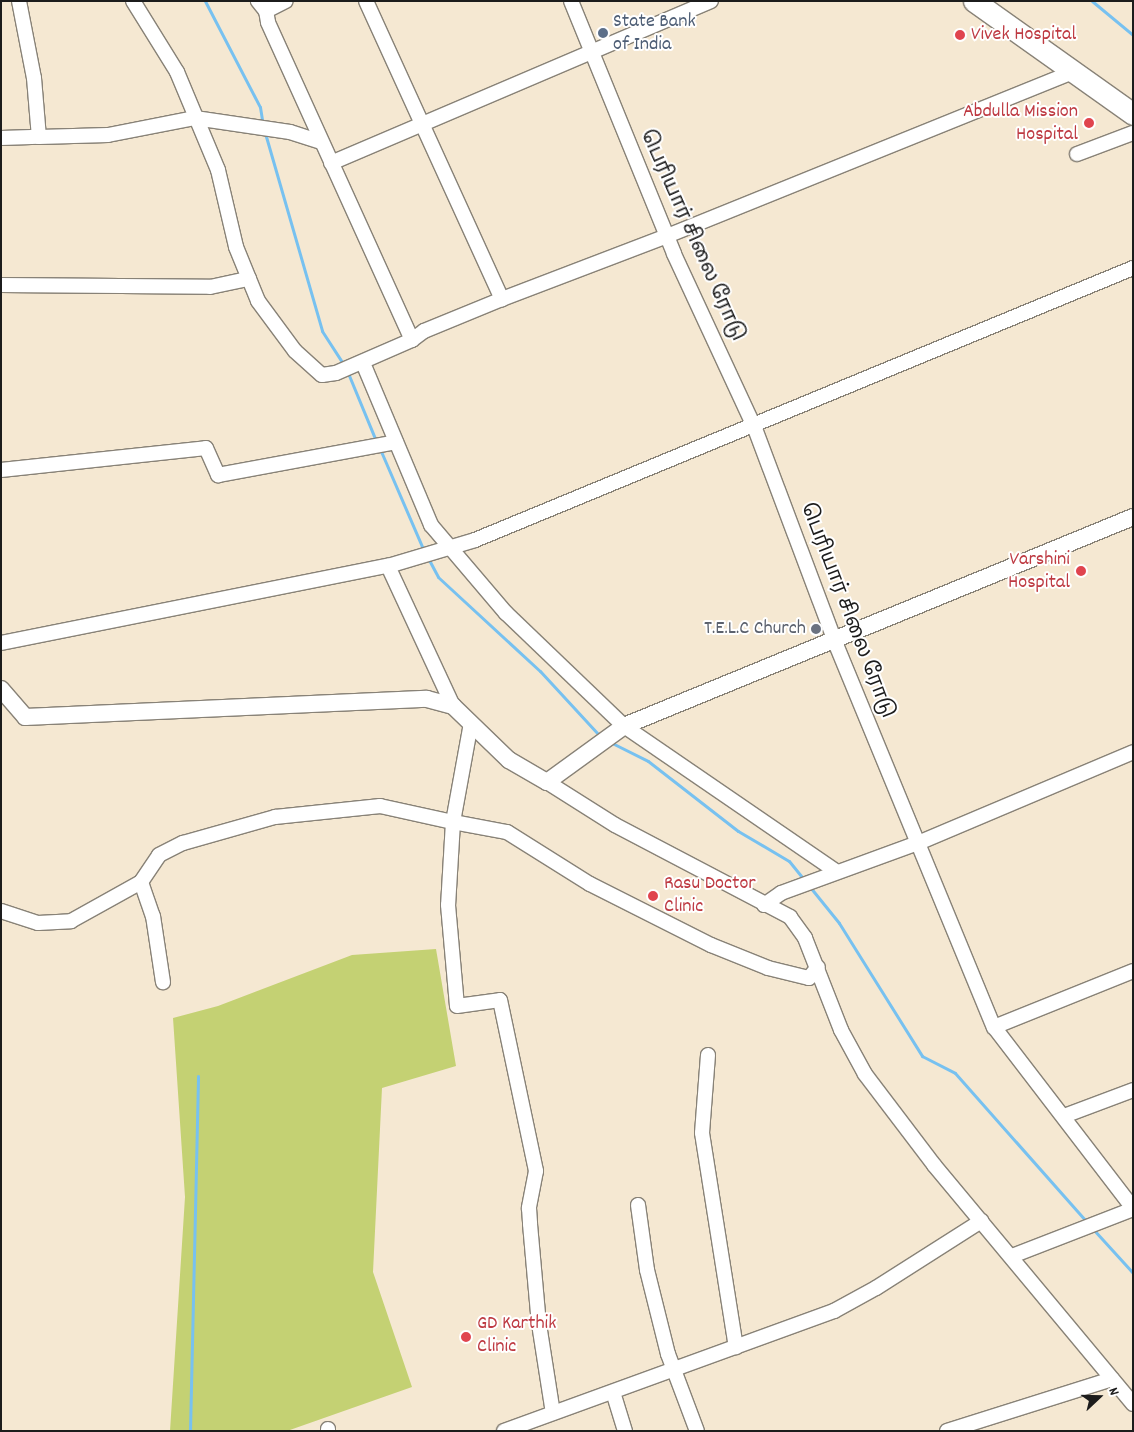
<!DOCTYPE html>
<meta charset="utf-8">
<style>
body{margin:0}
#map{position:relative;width:1134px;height:1432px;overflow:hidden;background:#f5e8d2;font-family:Dekko,"Noto Sans Tamil",sans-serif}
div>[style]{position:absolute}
.green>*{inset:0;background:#c4d173}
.stream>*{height:3px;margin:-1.5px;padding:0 1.5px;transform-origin:1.5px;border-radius:1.5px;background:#77c1f0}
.roads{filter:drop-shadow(1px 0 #888277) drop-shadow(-1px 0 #888277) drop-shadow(0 1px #888277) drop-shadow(0 -1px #888277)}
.minor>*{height:14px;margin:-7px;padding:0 7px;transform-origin:7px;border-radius:7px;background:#fff}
.tertiary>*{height:16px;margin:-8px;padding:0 8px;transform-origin:8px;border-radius:8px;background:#fff}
.primary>*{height:21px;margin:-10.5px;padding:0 10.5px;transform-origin:10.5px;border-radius:10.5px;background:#fff}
.dots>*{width:14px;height:14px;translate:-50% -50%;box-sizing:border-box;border:2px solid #fff;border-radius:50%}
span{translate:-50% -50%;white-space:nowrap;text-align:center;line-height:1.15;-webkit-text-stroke:4px #fff;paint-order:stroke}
.service-label{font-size:20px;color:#4e5e75}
.left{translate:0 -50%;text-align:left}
.health-label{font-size:20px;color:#be3a42}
.right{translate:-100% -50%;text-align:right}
.street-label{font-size:20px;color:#1c1c1c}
.worship-label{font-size:20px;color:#5b616d}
.frame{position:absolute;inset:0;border:2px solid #1c1c1c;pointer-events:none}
.north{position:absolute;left:1074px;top:1372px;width:50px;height:50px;-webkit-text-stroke:4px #fff;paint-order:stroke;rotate:69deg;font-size:14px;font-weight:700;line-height:20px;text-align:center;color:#1c1c1c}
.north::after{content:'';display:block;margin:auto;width:18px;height:22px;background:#1c1c1c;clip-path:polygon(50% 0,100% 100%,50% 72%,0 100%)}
</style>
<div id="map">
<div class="green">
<i style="clip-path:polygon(436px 949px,456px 1066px,382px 1088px,373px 1272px,412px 1387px,287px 1431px,170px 1431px,185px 1197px,173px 1018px,218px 1006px,352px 955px)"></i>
</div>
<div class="stream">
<i style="left:205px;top:1px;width:119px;rotate:62.6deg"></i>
<i style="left:260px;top:107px;width:18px;rotate:81deg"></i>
<i style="left:1092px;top:1px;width:53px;rotate:39.7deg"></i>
<i style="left:265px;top:133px;width:206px;rotate:73.9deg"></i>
<i style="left:322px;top:331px;width:40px;rotate:57.1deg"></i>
<i style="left:348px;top:373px;width:74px;rotate:67.6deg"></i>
<i style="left:380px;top:449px;width:111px;rotate:66.7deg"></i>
<i style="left:428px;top:558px;width:21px;rotate:62deg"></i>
<i style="left:438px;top:577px;width:139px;rotate:42.7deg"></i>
<i style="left:540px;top:671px;width:88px;rotate:47.3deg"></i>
<i style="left:612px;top:743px;width:40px;rotate:26.6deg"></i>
<i style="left:648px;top:761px;width:114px;rotate:37.9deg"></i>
<i style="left:738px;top:831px;width:59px;rotate:30.5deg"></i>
<i style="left:789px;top:861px;width:26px;rotate:51deg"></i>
<i style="left:810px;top:887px;width:46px;rotate:51.1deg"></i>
<i style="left:839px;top:923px;width:157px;rotate:58deg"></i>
<i style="left:922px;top:1056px;width:37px;rotate:27deg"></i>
<i style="left:955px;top:1073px;width:199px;rotate:48.5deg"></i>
<i style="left:1093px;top:1229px;width:59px;rotate:47.7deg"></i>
<i style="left:190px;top:1431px;width:355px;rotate:-88.7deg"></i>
</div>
<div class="roads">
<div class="minor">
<i style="left:19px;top:1px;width:78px;rotate:79deg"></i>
<i style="left:34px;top:78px;width:59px;rotate:85.2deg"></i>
<i style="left:39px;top:137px;width:69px;rotate:-1.7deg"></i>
<i style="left:108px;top:135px;width:89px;rotate:-11.1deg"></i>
<i style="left:195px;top:118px;width:96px;rotate:8.4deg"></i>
<i style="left:290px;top:132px;width:33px;rotate:18deg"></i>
<i style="left:133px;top:1px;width:84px;rotate:58.2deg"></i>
<i style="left:177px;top:72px;width:106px;rotate:67.3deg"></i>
<i style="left:218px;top:170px;width:79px;rotate:76.8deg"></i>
<i style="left:236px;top:247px;width:58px;rotate:67.8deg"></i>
<i style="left:258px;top:301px;width:62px;rotate:53.5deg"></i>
<i style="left:295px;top:351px;width:36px;rotate:42deg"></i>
<i style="left:322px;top:375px;width:14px;rotate:-8deg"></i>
<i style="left:336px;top:373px;width:83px;rotate:-23.5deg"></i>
<i style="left:412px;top:340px;width:349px;rotate:-114.4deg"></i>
<i style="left:268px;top:22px;width:11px;rotate:-100deg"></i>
<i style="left:266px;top:11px;width:13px;rotate:-129deg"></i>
<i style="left:366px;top:1px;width:328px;rotate:65.5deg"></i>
<i style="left:571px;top:1px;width:273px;rotate:67.8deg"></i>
<i style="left:674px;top:254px;width:190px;rotate:65.1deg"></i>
<i style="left:754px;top:426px;width:231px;rotate:69.4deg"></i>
<i style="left:835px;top:642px;width:417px;rotate:67.6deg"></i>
<i style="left:994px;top:1027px;width:228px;rotate:52.5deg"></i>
<i style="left:266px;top:11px;width:22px;rotate:-27deg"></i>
<i style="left:1px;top:138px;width:38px;rotate:-2deg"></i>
<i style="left:1077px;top:154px;width:60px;rotate:-20.6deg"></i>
<i style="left:331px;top:163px;width:413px;rotate:-23.1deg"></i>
<i style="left:1px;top:285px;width:209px;rotate:0.5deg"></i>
<i style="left:210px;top:287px;width:40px;rotate:-12deg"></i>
<i style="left:412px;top:340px;width:15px;rotate:-37deg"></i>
<i style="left:424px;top:331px;width:84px;rotate:-22.3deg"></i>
<i style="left:502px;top:299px;width:177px;rotate:-20.9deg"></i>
<i style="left:667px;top:236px;width:436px;rotate:-22deg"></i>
<i style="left:363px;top:363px;width:176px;rotate:67.2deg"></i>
<i style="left:431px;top:525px;width:116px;rotate:49.6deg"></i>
<i style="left:506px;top:613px;width:163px;rotate:43.8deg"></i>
<i style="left:624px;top:726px;width:257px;rotate:34.4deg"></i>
<i style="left:1px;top:470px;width:206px;rotate:-6.1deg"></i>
<i style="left:206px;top:448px;width:30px;rotate:66deg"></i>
<i style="left:218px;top:475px;width:181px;rotate:-10.5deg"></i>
<i style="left:388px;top:566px;width:91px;rotate:-16.6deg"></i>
<i style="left:475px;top:540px;width:712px;rotate:-22.46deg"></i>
<i style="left:1px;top:643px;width:395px;rotate:-11.3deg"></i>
<i style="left:388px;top:566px;width:154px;rotate:65.1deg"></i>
<i style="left:471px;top:723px;width:101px;rotate:100.3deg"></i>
<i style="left:453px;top:822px;width:55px;rotate:10.5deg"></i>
<i style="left:507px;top:832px;width:98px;rotate:32.1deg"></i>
<i style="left:590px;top:884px;width:136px;rotate:26.8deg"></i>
<i style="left:711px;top:945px;width:61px;rotate:22deg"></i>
<i style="left:768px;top:968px;width:42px;rotate:13.7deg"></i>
<i style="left:809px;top:978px;width:14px;rotate:-51deg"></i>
<i style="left:547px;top:782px;width:80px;rotate:32.3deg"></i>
<i style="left:615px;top:825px;width:198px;rotate:27.7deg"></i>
<i style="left:790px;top:917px;width:26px;rotate:54deg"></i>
<i style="left:805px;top:938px;width:99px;rotate:68.6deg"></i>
<i style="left:841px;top:1030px;width:50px;rotate:61.4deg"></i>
<i style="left:865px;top:1074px;width:114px;rotate:52.8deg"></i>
<i style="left:934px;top:1165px;width:311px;rotate:50.2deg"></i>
<i style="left:141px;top:882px;width:36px;rotate:71deg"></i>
<i style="left:153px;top:916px;width:67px;rotate:81.4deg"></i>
<i style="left:764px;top:905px;width:21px;rotate:-35deg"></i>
<i style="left:781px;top:893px;width:146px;rotate:-20.1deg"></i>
<i style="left:918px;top:843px;width:233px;rotate:-22.9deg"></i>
<i style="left:1px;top:911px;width:39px;rotate:18deg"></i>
<i style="left:38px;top:923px;width:33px;rotate:-3deg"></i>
<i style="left:71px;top:921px;width:80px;rotate:-29.1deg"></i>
<i style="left:141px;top:882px;width:32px;rotate:-56deg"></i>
<i style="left:159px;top:855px;width:27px;rotate:-27deg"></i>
<i style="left:183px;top:843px;width:96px;rotate:-15.8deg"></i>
<i style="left:275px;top:817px;width:106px;rotate:-6deg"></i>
<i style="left:380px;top:806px;width:75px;rotate:12.4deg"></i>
<i style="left:453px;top:822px;width:83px;rotate:93.4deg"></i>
<i style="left:448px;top:905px;width:101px;rotate:84.9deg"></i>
<i style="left:457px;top:1006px;width:43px;rotate:-7.9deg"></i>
<i style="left:500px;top:1000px;width:175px;rotate:78.1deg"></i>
<i style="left:536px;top:1171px;width:38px;rotate:101deg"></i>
<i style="left:529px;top:1208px;width:16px;rotate:86deg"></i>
<i style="left:530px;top:1224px;width:100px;rotate:84.9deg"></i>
<i style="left:539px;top:1324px;width:90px;rotate:81.1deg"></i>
<i style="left:994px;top:1027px;width:150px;rotate:-21.9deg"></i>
<i style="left:708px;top:1055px;width:78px;rotate:94.4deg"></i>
<i style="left:702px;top:1133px;width:217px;rotate:81deg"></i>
<i style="left:1064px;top:1116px;width:74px;rotate:-20.6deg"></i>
<i style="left:638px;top:1205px;width:66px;rotate:82.1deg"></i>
<i style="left:647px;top:1270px;width:87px;rotate:76deg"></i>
<i style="left:668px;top:1354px;width:82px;rotate:69.4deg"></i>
<i style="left:1012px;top:1256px;width:130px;rotate:-21.2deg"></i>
<i style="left:613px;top:1392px;width:41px;rotate:72.9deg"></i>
<i style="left:328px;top:1429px;width:2px;rotate:90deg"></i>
<i style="left:504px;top:1431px;width:351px;rotate:-20deg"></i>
<i style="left:834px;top:1311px;width:48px;rotate:-28.7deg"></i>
<i style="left:876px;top:1288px;width:125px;rotate:-32.5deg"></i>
<i style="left:947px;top:1431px;width:173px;rotate:-17.5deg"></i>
</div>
<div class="tertiary">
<i style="left:1px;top:689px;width:37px;rotate:49deg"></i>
<i style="left:25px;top:717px;width:402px;rotate:-2.6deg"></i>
<i style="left:427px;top:699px;width:27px;rotate:15deg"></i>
<i style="left:453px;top:706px;width:78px;rotate:44deg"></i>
<i style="left:509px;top:760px;width:44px;rotate:30.1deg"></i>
<i style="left:547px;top:782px;width:95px;rotate:-36deg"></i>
<i style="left:624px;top:726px;width:550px;rotate:-22.32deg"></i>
</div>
<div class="primary">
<i style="left:974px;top:1px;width:195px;rotate:35.4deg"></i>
</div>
</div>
<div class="dots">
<i style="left:603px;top:33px;background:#5c6f8a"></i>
<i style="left:960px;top:35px;background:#e0444e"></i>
<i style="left:1089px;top:123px;background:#e0444e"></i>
<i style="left:1081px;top:571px;background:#e0444e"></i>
<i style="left:816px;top:629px;background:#6b7280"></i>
<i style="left:653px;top:896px;background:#e0444e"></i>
<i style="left:466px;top:1337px;background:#e0444e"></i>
</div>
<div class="service-label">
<span class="left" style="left:613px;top:34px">State Bank<br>of India</span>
</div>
<div class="health-label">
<span class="left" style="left:971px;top:35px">Vivek Hospital</span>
<span class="right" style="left:1078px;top:124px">Abdulla Mission<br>Hospital</span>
<span class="right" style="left:1070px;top:572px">Varshini<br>Hospital</span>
<span class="left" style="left:664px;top:896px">Rasu Doctor<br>Clinic</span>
<span class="left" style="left:477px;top:1336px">GD Karthik<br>Clinic</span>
</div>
<div class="street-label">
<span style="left:691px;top:236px;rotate:66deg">பெரியார் சிலை ரோடு</span>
<span style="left:846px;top:611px;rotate:69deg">பெரியார் சிலை ரோடு</span>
</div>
<div class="worship-label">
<span class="right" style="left:806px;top:629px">T.E.L.C Church</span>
</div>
<div class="frame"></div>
<div class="north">N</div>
</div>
